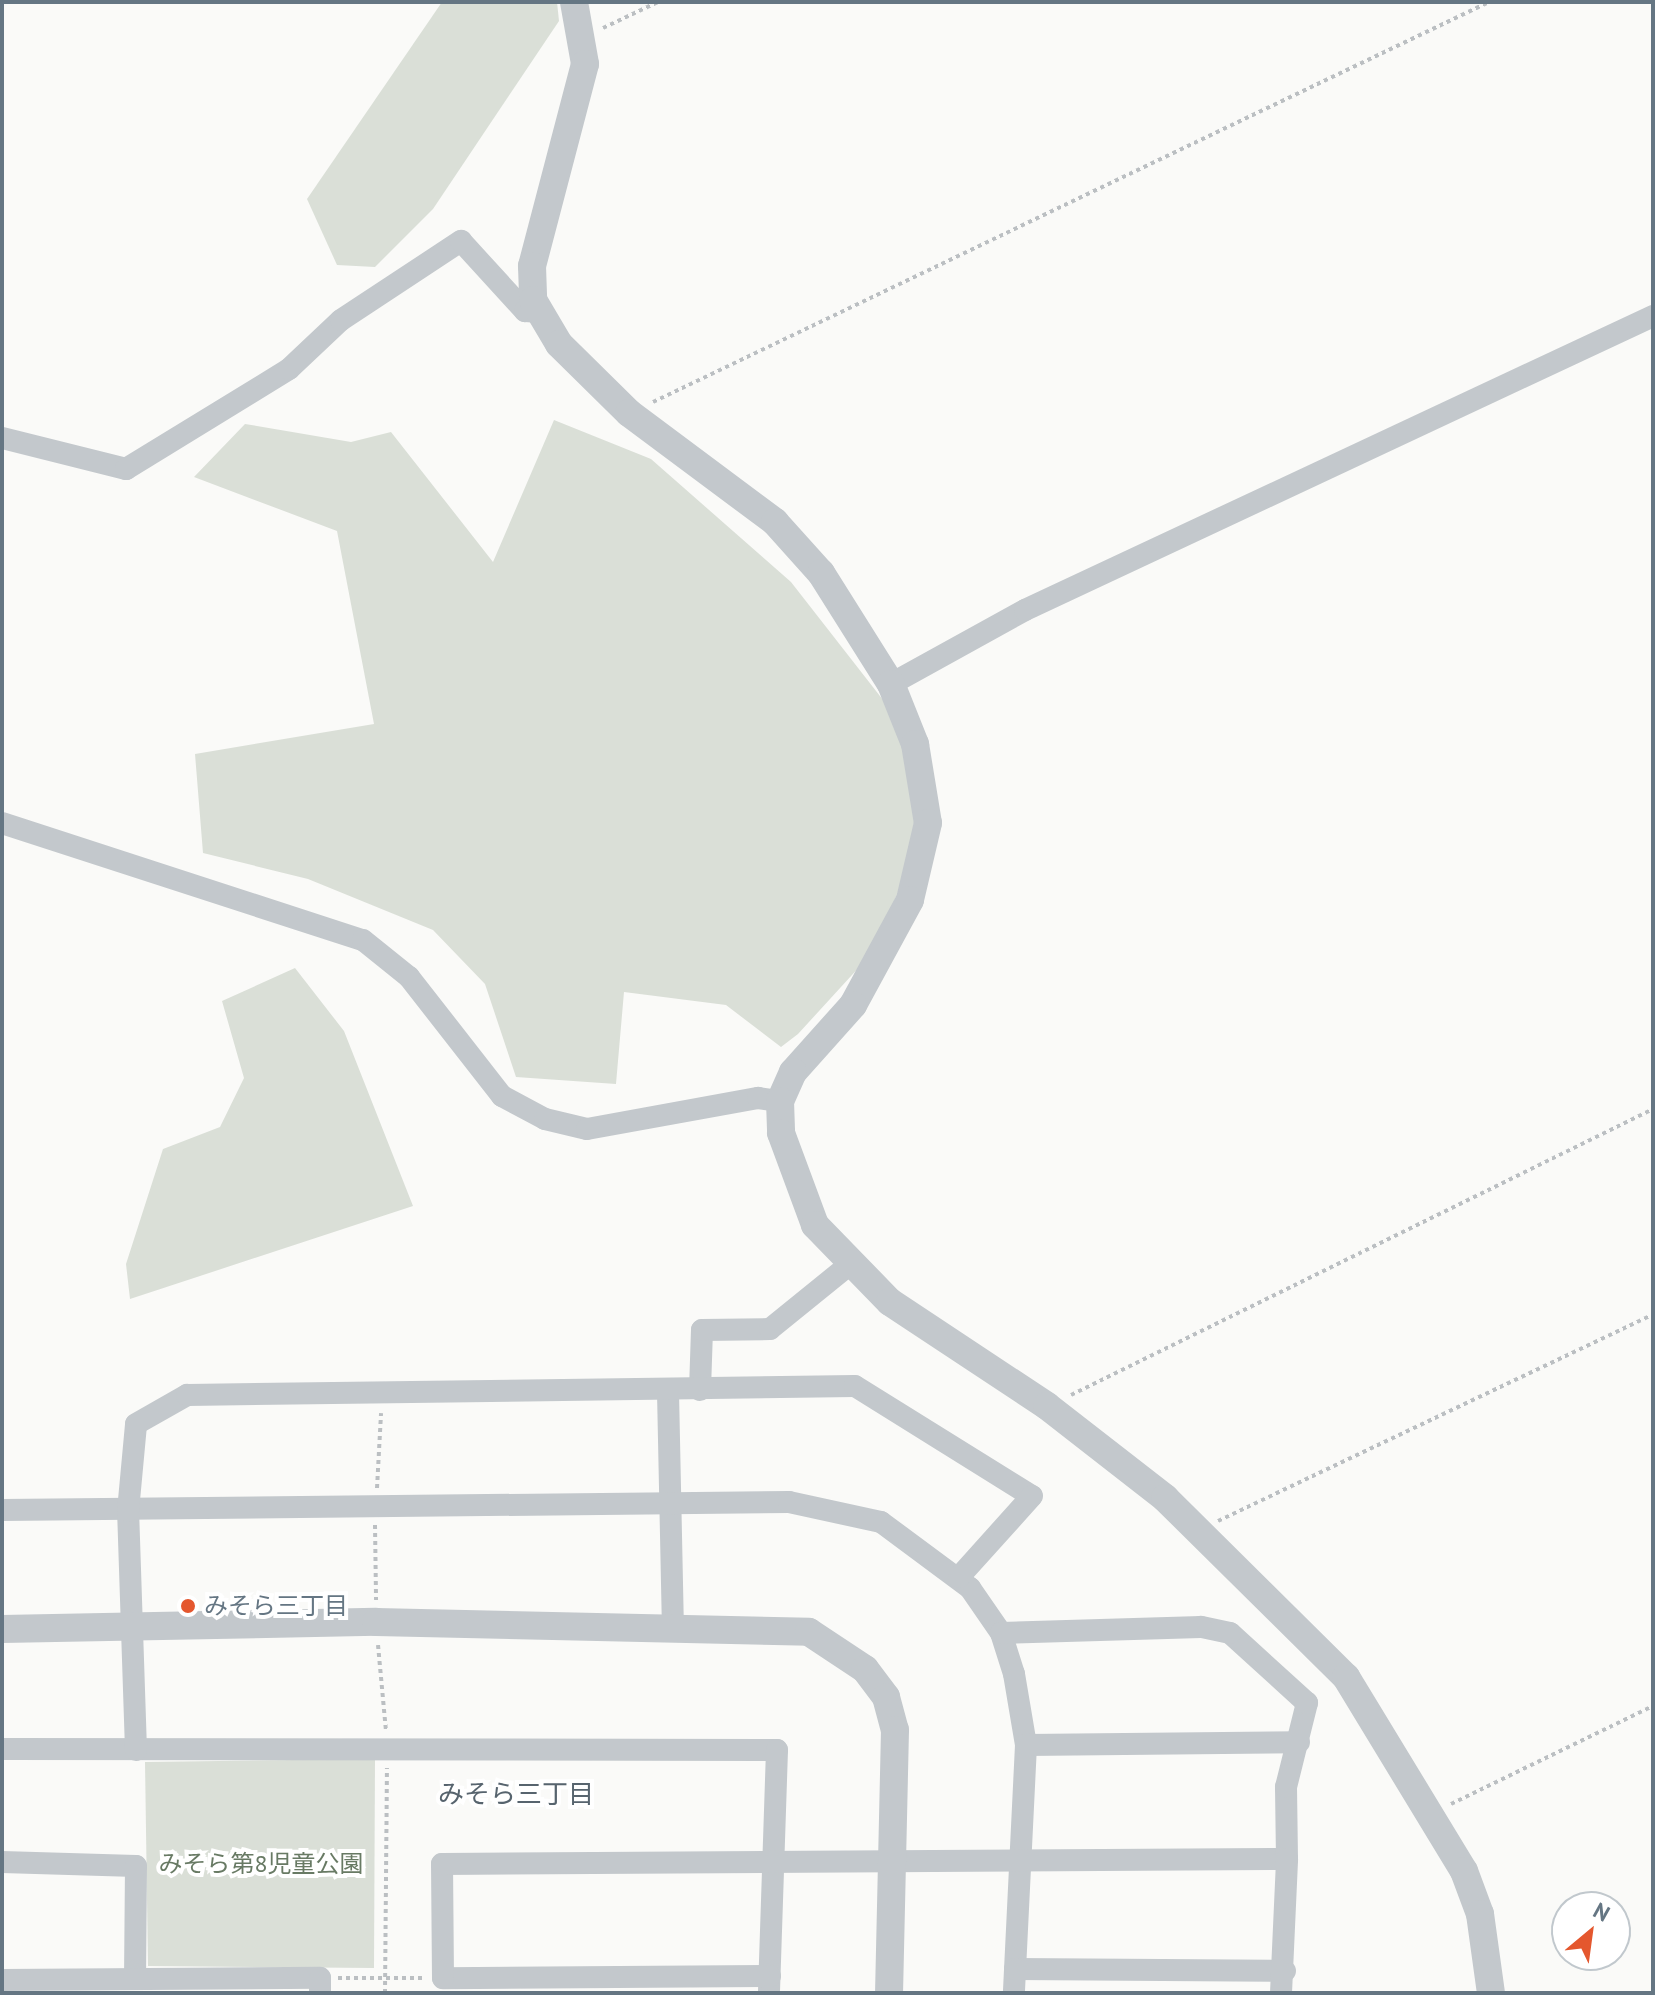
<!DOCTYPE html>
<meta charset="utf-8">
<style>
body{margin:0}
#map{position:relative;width:1655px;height:1995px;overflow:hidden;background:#fafaf8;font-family:"PT Sans","Noto Sans JP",sans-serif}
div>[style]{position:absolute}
.green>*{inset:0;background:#dadfd7}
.path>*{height:4px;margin-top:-2px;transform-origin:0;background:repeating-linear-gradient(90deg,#bbbfc2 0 4px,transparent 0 8px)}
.minor>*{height:22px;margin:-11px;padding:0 11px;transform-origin:11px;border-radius:11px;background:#c3c8cc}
.tertiary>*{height:28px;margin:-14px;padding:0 14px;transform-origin:14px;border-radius:14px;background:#c3c8cc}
.dots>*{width:22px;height:22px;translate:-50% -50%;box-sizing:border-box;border:4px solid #fff;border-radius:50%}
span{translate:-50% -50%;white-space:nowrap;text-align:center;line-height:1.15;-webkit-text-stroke:8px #fff;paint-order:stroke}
.poi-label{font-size:24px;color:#657683}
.left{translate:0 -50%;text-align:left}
.park-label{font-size:24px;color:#687a64}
.neighbourhood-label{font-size:26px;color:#57646e}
.frame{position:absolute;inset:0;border:4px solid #657683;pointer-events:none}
.north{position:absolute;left:1551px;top:1891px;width:80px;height:80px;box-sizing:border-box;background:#fff;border:2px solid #c1c8cd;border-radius:50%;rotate:29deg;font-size:22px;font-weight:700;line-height:32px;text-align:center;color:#657683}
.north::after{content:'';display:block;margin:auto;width:28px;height:36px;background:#e4572e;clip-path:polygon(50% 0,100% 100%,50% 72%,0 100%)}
</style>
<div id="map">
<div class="green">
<i style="clip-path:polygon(442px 2px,557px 2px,559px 21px,433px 209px,375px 267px,337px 265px,307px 199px)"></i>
<i style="clip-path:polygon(554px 420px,651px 459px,791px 582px,901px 723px,916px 786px,915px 851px,873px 952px,798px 1034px,781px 1047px,726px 1005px,624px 992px,616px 1084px,516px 1077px,485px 984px,433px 930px,308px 879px,203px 853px,195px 754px,374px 724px,337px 531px,194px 477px,245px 424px,351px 442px,391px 432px,493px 562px)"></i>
<i style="clip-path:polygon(295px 968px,344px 1031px,413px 1206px,130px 1299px,126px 1264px,163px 1149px,220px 1127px,244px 1078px,222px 1001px)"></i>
<i style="clip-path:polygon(375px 1759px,374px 1968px,148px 1966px,145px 1762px)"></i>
</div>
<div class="path">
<i style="left:603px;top:28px;width:61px;rotate:-25.3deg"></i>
<i style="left:653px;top:402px;width:927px;rotate:-25.57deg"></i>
<i style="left:1071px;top:1395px;width:648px;rotate:-26.17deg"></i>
<i style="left:377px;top:1488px;width:75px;rotate:-86.9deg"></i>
<i style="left:1218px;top:1521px;width:482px;rotate:-25.4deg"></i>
<i style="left:375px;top:1525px;width:75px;rotate:89.2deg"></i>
<i style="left:378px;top:1645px;width:87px;rotate:84.7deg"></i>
<i style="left:1451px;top:1804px;width:225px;rotate:-25.9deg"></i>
<i style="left:338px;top:1978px;width:88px"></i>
<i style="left:385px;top:1993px;width:225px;rotate:-89.5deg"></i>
</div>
<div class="minor">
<i style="left:2px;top:438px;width:128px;rotate:14deg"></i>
<i style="left:126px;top:469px;width:191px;rotate:-31.5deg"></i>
<i style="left:289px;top:369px;width:71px;rotate:-43.3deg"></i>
<i style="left:341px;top:320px;width:144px;rotate:-33.4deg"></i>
<i style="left:461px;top:241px;width:95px;rotate:47.6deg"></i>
<i style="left:525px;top:311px;width:15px;rotate:4deg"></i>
<i style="left:891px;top:684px;width:153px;rotate:-28.9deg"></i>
<i style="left:1025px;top:610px;width:693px;rotate:-25.09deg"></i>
<i style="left:2px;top:823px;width:379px;rotate:18deg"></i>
<i style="left:363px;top:940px;width:59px;rotate:38.8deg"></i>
<i style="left:409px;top:977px;width:151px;rotate:52deg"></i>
<i style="left:502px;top:1096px;width:49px;rotate:28.1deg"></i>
<i style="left:545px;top:1119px;width:43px;rotate:13.4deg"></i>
<i style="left:587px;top:1129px;width:174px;rotate:-10.3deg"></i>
<i style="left:758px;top:1098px;width:22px;rotate:8deg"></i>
<i style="left:700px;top:1390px;width:60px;rotate:-88.1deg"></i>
<i style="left:702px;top:1330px;width:68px;rotate:-0.8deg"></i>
<i style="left:770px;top:1329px;width:102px;rotate:-39deg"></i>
<i style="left:668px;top:1392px;width:232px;rotate:88.8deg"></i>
<i style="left:2px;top:1510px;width:787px;rotate:-0.58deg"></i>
<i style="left:789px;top:1502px;width:94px;rotate:12.3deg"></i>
<i style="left:881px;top:1522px;width:111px;rotate:36.6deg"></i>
<i style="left:970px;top:1588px;width:55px;rotate:55.4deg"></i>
<i style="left:1001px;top:1633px;width:43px;rotate:72.4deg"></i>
<i style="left:1014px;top:1674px;width:72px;rotate:80.4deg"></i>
<i style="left:1026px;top:1745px;width:248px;rotate:92.8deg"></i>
<i style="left:1026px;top:1745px;width:273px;rotate:-0.6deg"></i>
<i style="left:2px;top:1749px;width:775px;rotate:0.07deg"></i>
<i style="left:777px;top:1750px;width:243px;rotate:91.9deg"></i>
<i style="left:136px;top:1750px;width:239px;rotate:-91.9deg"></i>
<i style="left:128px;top:1511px;width:87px;rotate:-84.7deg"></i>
<i style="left:136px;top:1424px;width:59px;rotate:-29.6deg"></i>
<i style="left:187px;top:1395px;width:668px;rotate:-0.77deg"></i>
<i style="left:855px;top:1386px;width:208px;rotate:31.9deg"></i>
<i style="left:1032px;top:1496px;width:109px;rotate:132deg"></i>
<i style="left:2px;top:1862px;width:134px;rotate:1.7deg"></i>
<i style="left:136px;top:1866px;width:113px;rotate:90.5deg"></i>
<i style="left:1015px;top:1969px;width:270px;rotate:0.4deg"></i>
<i style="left:770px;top:1976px;width:327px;rotate:179.6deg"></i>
<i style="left:443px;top:1978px;width:114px;rotate:-90.5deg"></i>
<i style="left:442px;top:1864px;width:845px;rotate:-0.34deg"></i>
<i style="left:1287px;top:1859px;width:72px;rotate:-90.8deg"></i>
<i style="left:1286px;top:1787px;width:87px;rotate:-76deg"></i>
<i style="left:1307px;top:1703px;width:104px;rotate:-137.7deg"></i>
<i style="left:1230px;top:1633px;width:30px;rotate:-168deg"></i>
<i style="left:1201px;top:1627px;width:200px;rotate:178.3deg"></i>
<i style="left:2px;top:1980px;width:318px;rotate:-0.4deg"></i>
<i style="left:320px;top:1978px;width:15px;rotate:90deg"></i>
<i style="left:1281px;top:1993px;width:134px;rotate:-87.4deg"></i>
</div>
<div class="tertiary">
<i style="left:574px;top:2px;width:63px;rotate:79.9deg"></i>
<i style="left:585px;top:64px;width:209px;rotate:104.7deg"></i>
<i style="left:532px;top:266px;width:34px;rotate:88deg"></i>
<i style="left:533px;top:300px;width:51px;rotate:59.4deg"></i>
<i style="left:559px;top:344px;width:98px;rotate:44.6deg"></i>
<i style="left:629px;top:413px;width:182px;rotate:36.7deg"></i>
<i style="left:775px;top:522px;width:69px;rotate:48deg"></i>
<i style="left:821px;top:573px;width:131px;rotate:57.8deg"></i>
<i style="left:891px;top:684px;width:65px;rotate:68.2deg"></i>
<i style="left:915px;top:744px;width:80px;rotate:80.7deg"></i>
<i style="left:928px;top:823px;width:79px;rotate:103.2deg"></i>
<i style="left:910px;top:900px;width:119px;rotate:118.5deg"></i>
<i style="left:853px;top:1005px;width:90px;rotate:131.8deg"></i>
<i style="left:793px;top:1072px;width:32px;rotate:114deg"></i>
<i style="left:780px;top:1101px;width:32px;rotate:88deg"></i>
<i style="left:781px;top:1133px;width:98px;rotate:69.7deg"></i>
<i style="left:815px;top:1225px;width:107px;rotate:45.8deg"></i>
<i style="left:890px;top:1302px;width:188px;rotate:33.5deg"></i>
<i style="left:1047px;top:1406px;width:150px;rotate:37.9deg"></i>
<i style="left:1165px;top:1498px;width:255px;rotate:44.7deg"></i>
<i style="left:1346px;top:1677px;width:227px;rotate:58.7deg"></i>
<i style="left:1464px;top:1871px;width:46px;rotate:69.6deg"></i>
<i style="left:1480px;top:1914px;width:80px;rotate:82.1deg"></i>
<i style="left:2px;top:1629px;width:374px;rotate:-1.1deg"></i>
<i style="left:376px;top:1622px;width:433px;rotate:1.3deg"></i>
<i style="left:809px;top:1632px;width:67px;rotate:33.5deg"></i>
<i style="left:865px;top:1669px;width:35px;rotate:53deg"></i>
<i style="left:886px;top:1697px;width:34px;rotate:75deg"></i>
<i style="left:895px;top:1730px;width:263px;rotate:91.3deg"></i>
</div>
<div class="dots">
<i style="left:188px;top:1606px;background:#e4572e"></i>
</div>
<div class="poi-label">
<span class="left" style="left:204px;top:1606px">みそら三丁目</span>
</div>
<div class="park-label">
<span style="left:261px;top:1864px">みそら第8児童公園</span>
</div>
<div class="neighbourhood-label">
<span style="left:516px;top:1794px">みそら三丁目</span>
</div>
<div class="frame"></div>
<div class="north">N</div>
</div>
